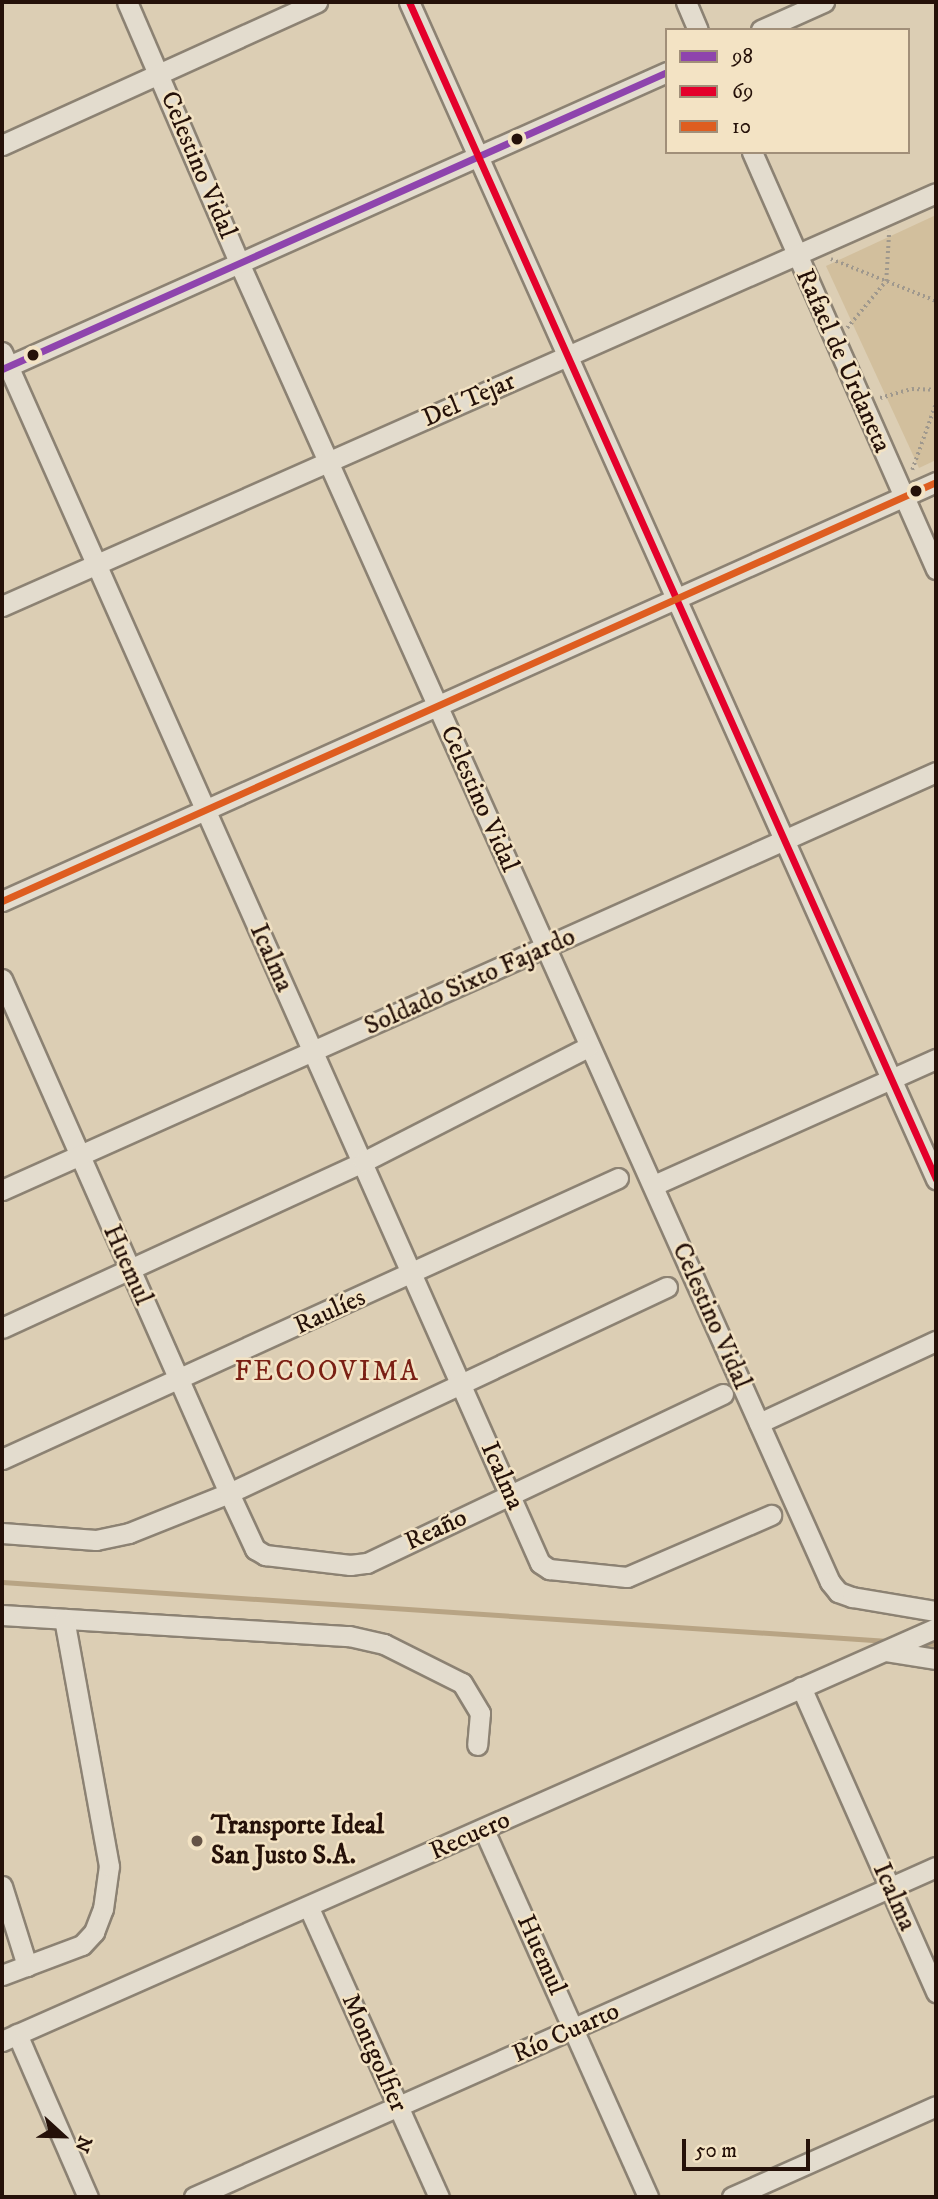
<!DOCTYPE html>
<meta charset="utf-8">
<style>
body{margin:0}
#map{position:relative;width:938px;height:2199px;overflow:hidden;background:#dcceb4;font-family:"IM FELL DW Pica",serif}
div>[style]{position:absolute}
.green>*{inset:0;background:#d2bf9d}
.stream>*{height:5px;margin:-2.5px;padding:0 2.5px;transform-origin:2.5px;border-radius:2.5px;background:#b8a484}
.path>*{height:3.5px;margin-top:-1.75px;transform-origin:0;background:repeating-linear-gradient(90deg,#9f988d 0 2px,transparent 0 5.5px)}
.roads{filter:drop-shadow(2px 0 #8c8273) drop-shadow(-2px 0 #8c8273) drop-shadow(0 2px #8c8273) drop-shadow(0 -2px #8c8273)}
.minor>*{height:19px;margin:-9.5px;padding:0 9.5px;transform-origin:9.5px;border-radius:9.5px;background:#e3dcce}
.bus-1>*{height:7px;margin:-3.5px;padding:0 3.5px;transform-origin:3.5px;border-radius:3.5px;background:#8e44ad}
.bus-2>*{height:7px;margin:-3.5px;padding:0 3.5px;transform-origin:3.5px;border-radius:3.5px;background:#e4002b}
.bus-3>*{height:7px;margin:-3.5px;padding:0 3.5px;transform-origin:3.5px;border-radius:3.5px;background:#de5d20}
.dots>*{width:19px;height:19px;translate:-50% -50%;box-sizing:border-box;border:4px solid #f3e3c4;border-radius:50%}
span{translate:-50% -50%;white-space:nowrap;text-align:center;line-height:1.15;-webkit-text-stroke:5px #f3e3c4;paint-order:stroke}
.street-label{font-size:26px;color:#251109}
.poi-label{font-size:26px;color:#251109;font-weight:700}
.left{translate:0 -50%;text-align:left}
.neighbourhood-label{font-size:28px;color:#7a1f14;letter-spacing:2px}
.frame{position:absolute;inset:0;border:4px solid #251109;pointer-events:none}
.legend{position:absolute;left:665px;top:28px;width:245px;height:126px;box-sizing:border-box;background:#f3e3c4;border:2px solid #a18f79;margin:0;padding:9px 12px;list-style:none;font-size:21px;color:#251109}
.legend li{display:flex;align-items:center;gap:14px;height:35px}
.legend b{width:35px;border:2px solid #a18f79}
.north{position:absolute;left:28px;top:2101px;width:70px;height:70px;-webkit-text-stroke:5px #f3e3c4;paint-order:stroke;rotate:112deg;font-size:19px;font-weight:700;line-height:28px;text-align:center;color:#251109}
.north::after{content:'';display:block;margin:auto;width:24px;height:32px;background:#251109;clip-path:polygon(50% 0,100% 100%,50% 72%,0 100%)}
.scale{position:absolute;left:682px;top:2139px;width:128px;height:32px;box-sizing:border-box;border:4px solid #251109;border-top:0;padding-left:9px;font-size:21px;line-height:24px;white-space:nowrap;color:#251109;-webkit-text-stroke:5px #f3e3c4;paint-order:stroke}
</style>
<div id="map">
<div class="green">
<i style="clip-path:polygon(936px 215px,936px 460px,919px 468px,826px 266px)"></i>
</div>
<div class="stream">
<i style="left:2px;top:1582px;width:888px;rotate:3.81deg"></i>
<i style="left:918px;top:1643px;width:18px;rotate:3deg"></i>
</div>
<div class="path">
<i style="left:831px;top:259px;width:113px;rotate:21.8deg"></i>
<i style="left:847px;top:328px;width:61px;rotate:-50.3deg"></i>
<i style="left:886px;top:281px;width:50px;rotate:-86.6deg"></i>
<i style="left:880px;top:398px;width:33px;rotate:-16deg"></i>
<i style="left:912px;top:389px;width:24px;rotate:2deg"></i>
<i style="left:912px;top:470px;width:71px;rotate:-70.3deg"></i>
</div>
<div class="roads">
<div class="minor">
<i style="left:127px;top:2px;width:286px;rotate:66.7deg"></i>
<i style="left:240px;top:265px;width:1443px;rotate:65.87deg"></i>
<i style="left:830px;top:1582px;width:13px;rotate:51deg"></i>
<i style="left:838px;top:1592px;width:15px;rotate:20deg"></i>
<i style="left:852px;top:1597px;width:85px;rotate:9.5deg"></i>
<i style="left:409px;top:2px;width:1290px;rotate:65.88deg"></i>
<i style="left:686px;top:2px;width:30px;rotate:67deg"></i>
<i style="left:761px;top:30px;width:69px;rotate:-24deg"></i>
<i style="left:2px;top:145px;width:346px;rotate:-24.4deg"></i>
<i style="left:752px;top:152px;width:456px;rotate:66.2deg"></i>
<i style="left:2px;top:352px;width:1325px;rotate:66.05deg"></i>
<i style="left:540px;top:1563px;width:11px;rotate:34deg"></i>
<i style="left:549px;top:1569px;width:78px;rotate:5.9deg"></i>
<i style="left:627px;top:1577px;width:157px;rotate:-23.3deg"></i>
<i style="left:2px;top:369px;width:728px;rotate:-24.07deg"></i>
<i style="left:2px;top:606px;width:1021px;rotate:-23.85deg"></i>
<i style="left:2px;top:901px;width:1024px;rotate:-24.16deg"></i>
<i style="left:2px;top:979px;width:562px;rotate:66.17deg"></i>
<i style="left:229px;top:1493px;width:62px;rotate:65.1deg"></i>
<i style="left:255px;top:1549px;width:12px;rotate:31deg"></i>
<i style="left:265px;top:1555px;width:86px;rotate:6.7deg"></i>
<i style="left:350px;top:1565px;width:17px;rotate:-7deg"></i>
<i style="left:367px;top:1563px;width:394px;rotate:-25.4deg"></i>
<i style="left:654px;top:1185px;width:309px;rotate:-24.1deg"></i>
<i style="left:2px;top:1190px;width:1023px;rotate:-24.11deg"></i>
<i style="left:2px;top:1328px;width:397px;rotate:-24.7deg"></i>
<i style="left:363px;top:1162px;width:253px;rotate:-27.1deg"></i>
<i style="left:759px;top:1423px;width:195px;rotate:-24.9deg"></i>
<i style="left:2px;top:1459px;width:677px;rotate:-24.52deg"></i>
<i style="left:2px;top:1533px;width:94px;rotate:4.3deg"></i>
<i style="left:96px;top:1540px;width:34px;rotate:-12deg"></i>
<i style="left:129px;top:1533px;width:108px;rotate:-21.8deg"></i>
<i style="left:229px;top:1493px;width:484px;rotate:-25.2deg"></i>
<i style="left:2px;top:1615px;width:348px;rotate:3.5deg"></i>
<i style="left:349px;top:1636px;width:36px;rotate:13deg"></i>
<i style="left:384px;top:1644px;width:87px;rotate:26.6deg"></i>
<i style="left:462px;top:1683px;width:35px;rotate:59deg"></i>
<i style="left:480px;top:1713px;width:32px;rotate:95deg"></i>
<i style="left:886px;top:1651px;width:51px;rotate:9.1deg"></i>
<i style="left:801px;top:1687px;width:334px;rotate:66.1deg"></i>
<i style="left:484px;top:1830px;width:402px;rotate:65.9deg"></i>
<i style="left:2px;top:1886px;width:84px;rotate:72.6deg"></i>
<i style="left:309px;top:1908px;width:317px;rotate:65.8deg"></i>
<i style="left:2px;top:1975px;width:85px;rotate:-20.6deg"></i>
<i style="left:82px;top:1945px;width:18px;rotate:-47deg"></i>
<i style="left:94px;top:1932px;width:25px;rotate:-69deg"></i>
<i style="left:103px;top:1909px;width:43px;rotate:-82.1deg"></i>
<i style="left:109px;top:1866px;width:251px;rotate:-100.3deg"></i>
<i style="left:17px;top:2034px;width:178px;rotate:66.5deg"></i>
<i style="left:2px;top:2041px;width:1021px;rotate:-23.85deg"></i>
<i style="left:194px;top:2197px;width:812px;rotate:-23.98deg"></i>
<i style="left:732px;top:2197px;width:223px;rotate:-24deg"></i>
</div>
</div>
<div class="bus-1">
<i style="left:2px;top:369px;width:728px;rotate:-24.07deg"></i>
</div>
<div class="bus-2">
<i style="left:409px;top:2px;width:1290px;rotate:65.88deg"></i>
</div>
<div class="bus-3">
<i style="left:2px;top:901px;width:1024px;rotate:-24.16deg"></i>
</div>
<div class="dots">
<i style="left:517px;top:139px;background:#251109"></i>
<i style="left:33px;top:355px;background:#251109"></i>
<i style="left:916px;top:491px;background:#251109"></i>
<i style="left:197px;top:1841px;background:#655345"></i>
</div>
<div class="street-label">
<span style="left:198px;top:165px;rotate:67deg">Celestino Vidal</span>
<span style="left:843px;top:361px;rotate:66deg">Rafael de Urdaneta</span>
<span style="left:469px;top:400px;rotate:-24deg">Del Tejar</span>
<span style="left:479px;top:799px;rotate:66deg">Celestino Vidal</span>
<span style="left:271px;top:958px;rotate:66deg">Icalma</span>
<span style="left:470px;top:982px;rotate:-24deg">Soldado Sixto Fajardo</span>
<span style="left:127px;top:1265px;rotate:66deg">Huemul</span>
<span style="left:330px;top:1312px;rotate:-25deg">Raulíes</span>
<span style="left:711px;top:1316px;rotate:66deg">Celestino Vidal</span>
<span style="left:502px;top:1476px;rotate:66deg">Icalma</span>
<span style="left:436px;top:1530px;rotate:-25deg">Reaño</span>
<span style="left:470px;top:1836px;rotate:-24deg">Recuero</span>
<span style="left:894px;top:1897px;rotate:66deg">Icalma</span>
<span style="left:541px;top:1955px;rotate:66deg">Huemul</span>
<span style="left:566px;top:2033px;rotate:-24deg">Río Cuarto</span>
<span style="left:374px;top:2053px;rotate:66deg">Montgolfier</span>
</div>
<div class="poi-label">
<span class="left" style="left:211px;top:1841px">Transporte Ideal<br>San Justo S.A.</span>
</div>
<div class="neighbourhood-label">
<span style="left:327px;top:1372px">FECOOVIMA</span>
</div>
<div class="frame"></div>
<ul class="legend">
<li><b style="height:9px;background:#8e44ad"></b>98</li>
<li><b style="height:9px;background:#e4002b"></b>69</li>
<li><b style="height:9px;background:#de5d20"></b>10</li>
</ul>
<div class="north">N</div>
<div class="scale">50 m</div>
</div>
